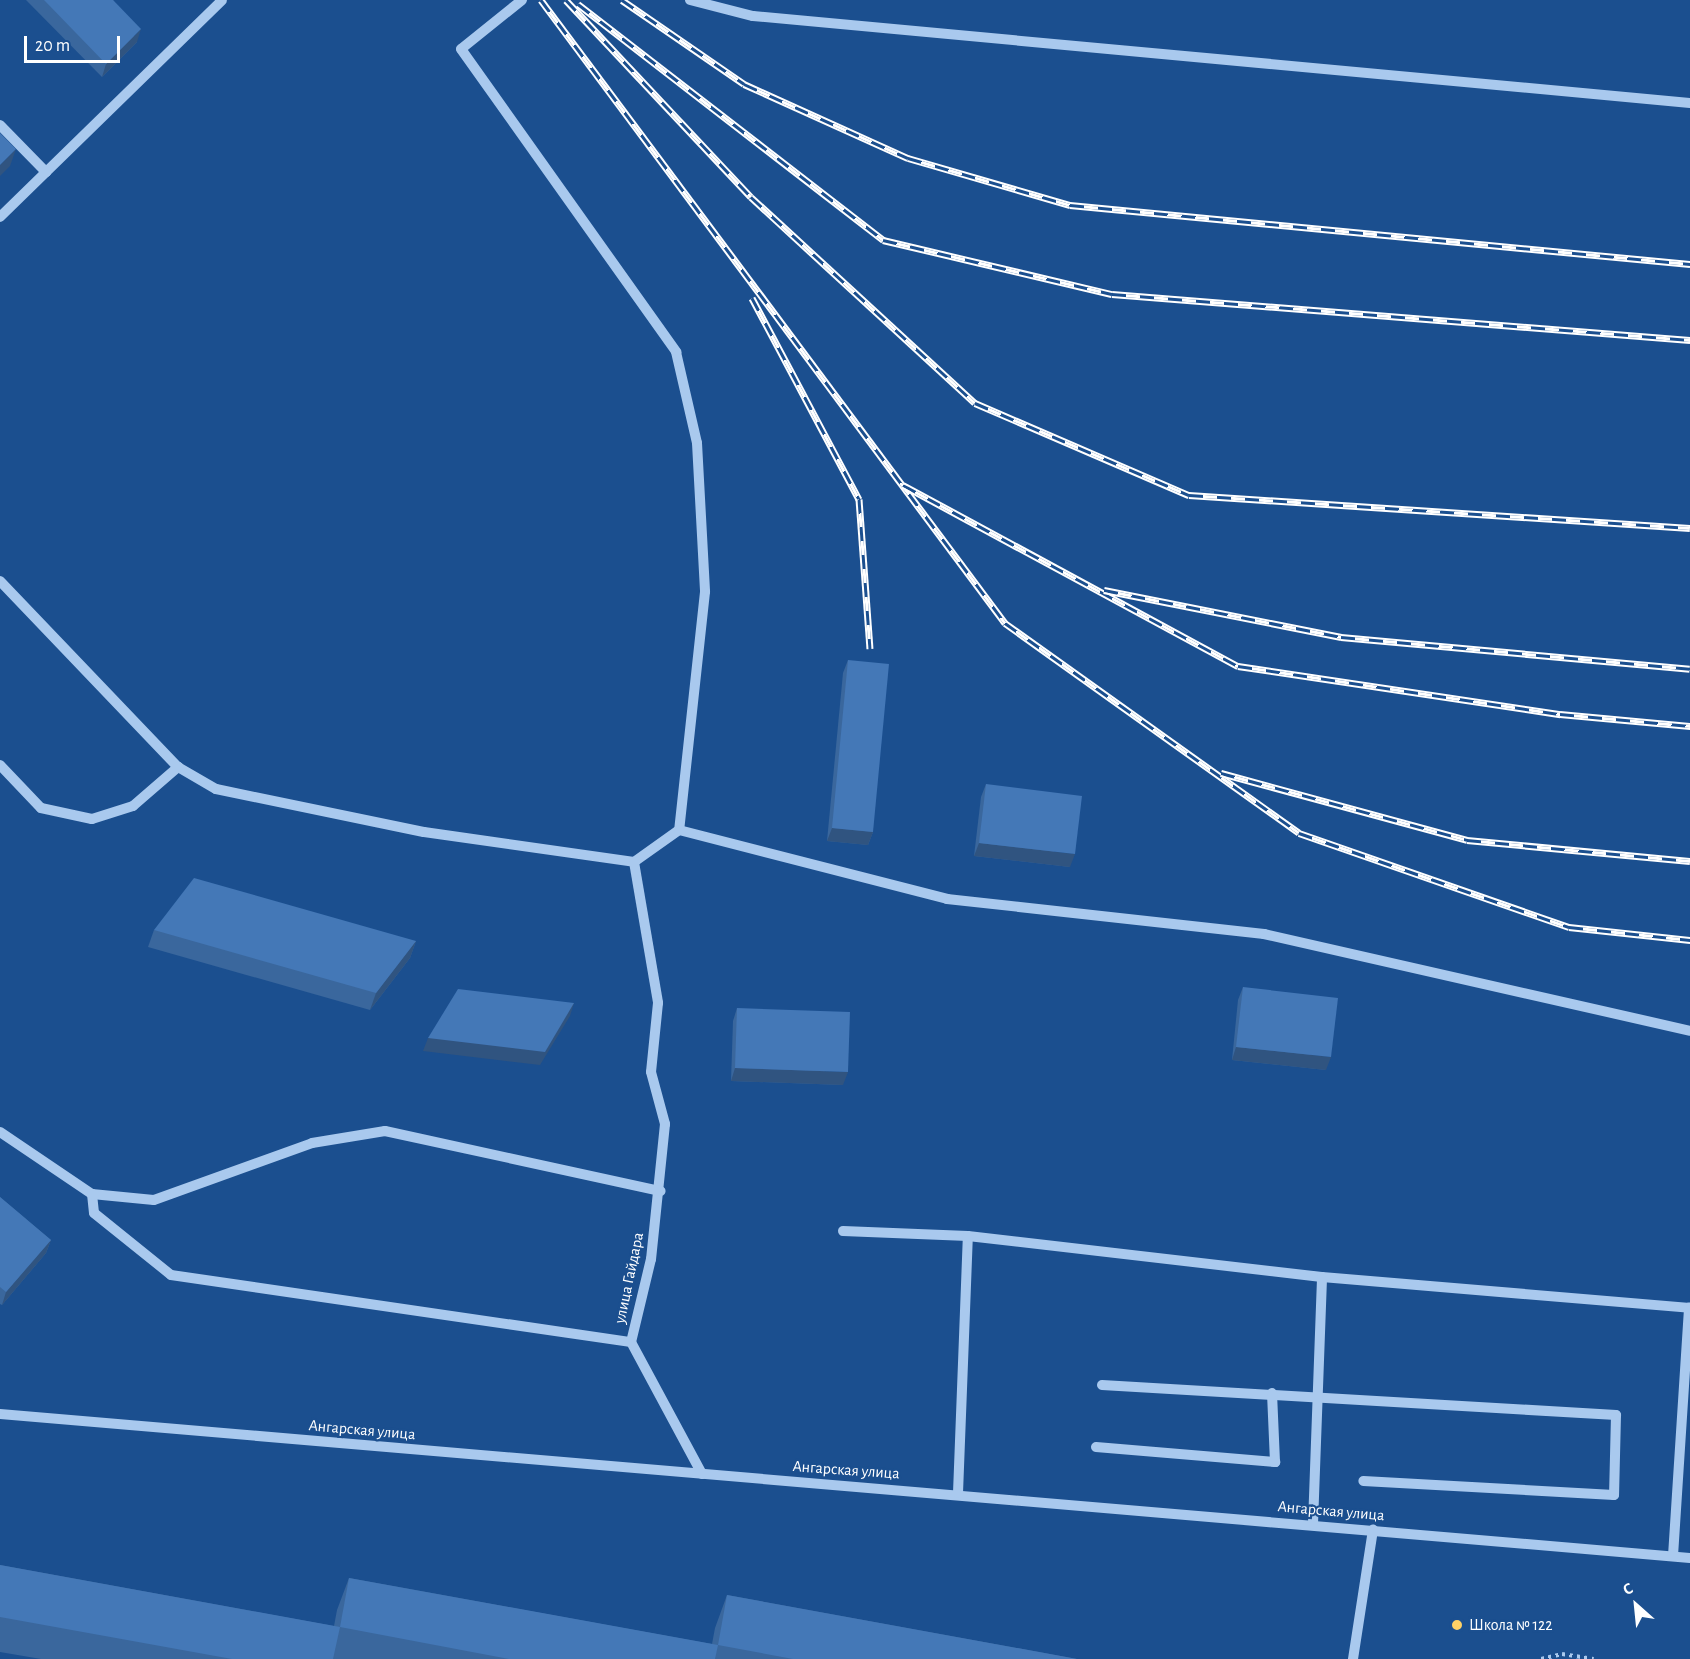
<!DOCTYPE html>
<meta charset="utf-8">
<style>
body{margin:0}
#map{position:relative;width:1690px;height:1659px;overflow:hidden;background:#1b4f8f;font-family:"Alegreya Sans",sans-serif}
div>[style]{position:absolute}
.path>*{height:4px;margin-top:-2px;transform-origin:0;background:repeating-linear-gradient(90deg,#a9c9ee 0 3px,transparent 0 7.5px)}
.minor>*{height:10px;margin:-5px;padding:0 5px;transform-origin:5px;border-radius:5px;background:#a9c9ee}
.rail>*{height:7px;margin-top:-3.5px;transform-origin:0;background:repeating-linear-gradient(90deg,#1b4f8f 0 14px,#fff 0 28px);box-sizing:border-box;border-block:2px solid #fff}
.wall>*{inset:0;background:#3a679d}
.shaded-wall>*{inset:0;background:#305480}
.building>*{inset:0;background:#4478b7}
.dots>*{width:16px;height:16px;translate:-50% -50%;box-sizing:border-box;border:3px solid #1b4f8f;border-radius:50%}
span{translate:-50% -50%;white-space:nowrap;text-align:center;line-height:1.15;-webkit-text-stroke:4.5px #1b4f8f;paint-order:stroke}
.street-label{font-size:16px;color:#fff}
.poi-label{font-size:16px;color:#fff}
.left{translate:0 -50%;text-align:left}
.north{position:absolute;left:1606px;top:1575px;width:60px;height:60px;-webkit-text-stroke:4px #1b4f8f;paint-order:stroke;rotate:333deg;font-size:16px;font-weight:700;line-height:24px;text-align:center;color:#fff}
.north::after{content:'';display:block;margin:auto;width:21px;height:27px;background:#fff;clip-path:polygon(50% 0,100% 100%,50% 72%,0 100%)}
.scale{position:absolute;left:24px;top:36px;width:96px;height:27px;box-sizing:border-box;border:3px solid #fff;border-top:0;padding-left:8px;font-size:18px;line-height:21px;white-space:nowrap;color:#fff;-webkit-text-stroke:4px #1b4f8f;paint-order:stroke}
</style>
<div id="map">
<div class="path">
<i style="left:1541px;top:1659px;width:22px;rotate:-13deg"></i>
<i style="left:1562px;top:1654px;width:32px;rotate:9deg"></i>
</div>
<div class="minor">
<i style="left:522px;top:0;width:78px;rotate:141.2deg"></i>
<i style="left:461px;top:49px;width:372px;rotate:54.6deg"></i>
<i style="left:676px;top:352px;width:93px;rotate:77deg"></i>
<i style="left:697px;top:443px;width:149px;rotate:86.9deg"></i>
<i style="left:705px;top:592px;width:239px;rotate:96.2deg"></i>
<i style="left:690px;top:0;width:65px;rotate:14.3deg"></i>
<i style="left:753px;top:16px;width:941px;rotate:5.3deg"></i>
<i style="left:0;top:125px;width:66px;rotate:45.6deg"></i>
<i style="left:0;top:217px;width:310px;rotate:-44.3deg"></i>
<i style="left:0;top:581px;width:257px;rotate:46.3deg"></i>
<i style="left:178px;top:767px;width:44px;rotate:30.1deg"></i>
<i style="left:216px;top:789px;width:212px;rotate:11.7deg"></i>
<i style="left:424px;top:832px;width:212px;rotate:8.1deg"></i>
<i style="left:634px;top:862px;width:55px;rotate:-35.4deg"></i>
<i style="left:679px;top:830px;width:277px;rotate:14.4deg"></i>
<i style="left:947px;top:899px;width:319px;rotate:6.3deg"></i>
<i style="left:1264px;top:934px;width:437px;rotate:12.8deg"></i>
<i style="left:0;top:765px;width:59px;rotate:46.4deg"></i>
<i style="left:41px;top:808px;width:52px;rotate:12.2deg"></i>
<i style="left:92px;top:819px;width:43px;rotate:-17.6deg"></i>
<i style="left:133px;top:806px;width:60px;rotate:-40.9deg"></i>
<i style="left:634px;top:862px;width:143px;rotate:80.3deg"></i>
<i style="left:658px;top:1003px;width:69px;rotate:95.8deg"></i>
<i style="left:651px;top:1072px;width:54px;rotate:74.9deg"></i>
<i style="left:665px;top:1124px;width:136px;rotate:95.9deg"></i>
<i style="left:651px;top:1259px;width:85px;rotate:103.5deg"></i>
<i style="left:631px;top:1342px;width:150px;rotate:61.7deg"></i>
<i style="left:0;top:1132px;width:111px;rotate:34deg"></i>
<i style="left:92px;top:1194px;width:19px;rotate:84deg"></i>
<i style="left:94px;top:1213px;width:99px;rotate:38.8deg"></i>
<i style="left:171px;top:1275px;width:465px;rotate:8.3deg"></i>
<i style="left:92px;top:1194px;width:62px;rotate:5.5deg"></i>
<i style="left:154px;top:1200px;width:168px;rotate:-19.8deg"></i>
<i style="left:312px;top:1143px;width:74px;rotate:-9.3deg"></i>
<i style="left:385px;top:1131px;width:282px;rotate:12.3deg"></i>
<i style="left:843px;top:1231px;width:125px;rotate:2.3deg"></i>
<i style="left:968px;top:1236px;width:356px;rotate:6.6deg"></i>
<i style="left:1322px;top:1277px;width:369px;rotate:4.8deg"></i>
<i style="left:1102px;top:1385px;width:515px;rotate:3.34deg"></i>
<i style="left:1616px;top:1415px;width:80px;rotate:91.4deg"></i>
<i style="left:1614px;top:1495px;width:251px;rotate:-176.8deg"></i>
<i style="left:0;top:1414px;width:1696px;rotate:4.87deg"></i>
<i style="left:1096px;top:1447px;width:180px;rotate:4.8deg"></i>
<i style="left:1275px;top:1462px;width:69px;rotate:-92.5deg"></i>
<i style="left:958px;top:1493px;width:257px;rotate:-87.8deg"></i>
<i style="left:1313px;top:1524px;width:247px;rotate:-87.9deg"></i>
<i style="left:1673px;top:1556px;width:249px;rotate:-86.3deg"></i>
<i style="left:1353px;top:1659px;width:131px;rotate:-81.2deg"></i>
</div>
<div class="rail">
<i style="left:541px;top:0;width:777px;rotate:53.32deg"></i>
<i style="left:1005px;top:623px;width:361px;rotate:35.5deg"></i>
<i style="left:1299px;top:833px;width:286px;rotate:19.2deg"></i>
<i style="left:1569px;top:927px;width:122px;rotate:6.1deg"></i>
<i style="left:566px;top:0;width:270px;rotate:46.8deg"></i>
<i style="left:751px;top:197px;width:304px;rotate:42.6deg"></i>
<i style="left:975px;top:403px;width:233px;rotate:23.3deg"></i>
<i style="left:1189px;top:495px;width:502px;rotate:3.77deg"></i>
<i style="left:622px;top:0;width:148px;rotate:34.5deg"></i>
<i style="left:744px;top:84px;width:180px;rotate:24.3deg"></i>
<i style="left:908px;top:158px;width:169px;rotate:16.2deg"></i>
<i style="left:1070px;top:205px;width:623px;rotate:5.44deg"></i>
<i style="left:578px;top:4px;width:386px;rotate:37.7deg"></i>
<i style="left:883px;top:240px;width:235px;rotate:13.3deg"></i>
<i style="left:1112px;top:294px;width:580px;rotate:4.55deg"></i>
<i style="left:752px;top:298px;width:228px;rotate:62deg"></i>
<i style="left:859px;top:499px;width:150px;rotate:85.8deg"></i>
<i style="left:903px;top:485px;width:381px;rotate:28.4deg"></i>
<i style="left:1238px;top:666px;width:326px;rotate:8.5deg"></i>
<i style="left:1560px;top:714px;width:131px;rotate:5.3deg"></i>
<i style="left:1104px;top:590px;width:242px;rotate:11.2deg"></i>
<i style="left:1341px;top:637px;width:350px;rotate:5.2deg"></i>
<i style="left:1221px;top:773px;width:255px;rotate:15.2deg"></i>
<i style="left:1467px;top:840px;width:224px;rotate:5.4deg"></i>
</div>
<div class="wall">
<i style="clip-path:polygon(26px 0,113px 0,137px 42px,102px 77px)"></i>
<i style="clip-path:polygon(848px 660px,873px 832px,868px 845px,827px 841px,843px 673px)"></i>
<i style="clip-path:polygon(986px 784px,1070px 867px,974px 856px,981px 797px)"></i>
<i style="clip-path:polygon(154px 930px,416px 941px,410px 958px,370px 1010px,148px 947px)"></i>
<i style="clip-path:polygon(1243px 987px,1326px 1070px,1232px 1060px,1238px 1000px)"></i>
<i style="clip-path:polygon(737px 1008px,843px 1085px,731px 1081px,733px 1021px)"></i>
<i style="clip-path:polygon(0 1197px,51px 1240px,46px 1253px,2px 1305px,0 1304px)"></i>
<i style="clip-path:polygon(0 1565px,334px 1626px,337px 1610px,349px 1578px,712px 1644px,715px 1628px,727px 1595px,1077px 1659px,41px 1659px,0 1652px)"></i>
</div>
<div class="shaded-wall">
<i style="clip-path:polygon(141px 29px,137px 42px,102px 77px,106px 64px)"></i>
<i style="clip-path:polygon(16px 149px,10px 166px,0 176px,0 165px)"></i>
<i style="clip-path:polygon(832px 828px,873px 832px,868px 845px,827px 841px)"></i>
<i style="clip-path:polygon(979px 843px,1075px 854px,1070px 867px,974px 856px)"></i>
<i style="clip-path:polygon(416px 941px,410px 958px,370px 1010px,376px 993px)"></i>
<i style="clip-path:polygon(574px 1003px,570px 1016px,540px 1065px,423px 1051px,428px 1038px)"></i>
<i style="clip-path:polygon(1236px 1047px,1331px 1057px,1326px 1070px,1232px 1060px)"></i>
<i style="clip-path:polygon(735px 1068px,848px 1072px,843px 1085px,731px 1081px)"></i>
<i style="clip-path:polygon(51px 1240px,46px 1253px,2px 1305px,6px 1292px)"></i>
</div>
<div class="building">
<i style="clip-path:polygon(44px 0,113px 0,141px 29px,106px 64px)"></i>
<i style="clip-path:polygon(0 133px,16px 149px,0 165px)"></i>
<i style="clip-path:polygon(848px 660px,889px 664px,873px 832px,832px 828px)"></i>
<i style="clip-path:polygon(986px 784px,1082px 796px,1075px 854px,979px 843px)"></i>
<i style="clip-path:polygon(194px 878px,416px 941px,376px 993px,154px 930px)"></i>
<i style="clip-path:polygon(1243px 987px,1338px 998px,1331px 1057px,1236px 1047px)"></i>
<i style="clip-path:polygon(458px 989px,574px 1003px,545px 1052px,428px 1038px)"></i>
<i style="clip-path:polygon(737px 1008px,850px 1012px,848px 1072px,735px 1068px)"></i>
<i style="clip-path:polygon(0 1197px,51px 1240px,6px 1292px,0 1287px)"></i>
<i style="clip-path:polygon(0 1565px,340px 1627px,333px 1659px,232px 1659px,0 1617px)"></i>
<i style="clip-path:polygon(349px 1578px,718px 1645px,715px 1659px,509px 1659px,340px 1627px)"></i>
<i style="clip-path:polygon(727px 1595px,1077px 1659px,793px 1659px,718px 1645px)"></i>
</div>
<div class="dots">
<i style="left:1457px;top:1625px;background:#ffd166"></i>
</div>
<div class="street-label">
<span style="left:629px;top:1278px;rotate:-78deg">улица Гайдара</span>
<span style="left:362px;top:1430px;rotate:5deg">Ангарская улица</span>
<span style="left:846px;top:1470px;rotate:4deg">Ангарская улица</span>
<span style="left:1331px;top:1511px;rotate:5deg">Ангарская улица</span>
</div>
<div class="poi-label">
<span class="left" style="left:1469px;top:1625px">Школа № 122</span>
</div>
<div class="north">С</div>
<div class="scale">20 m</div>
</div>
